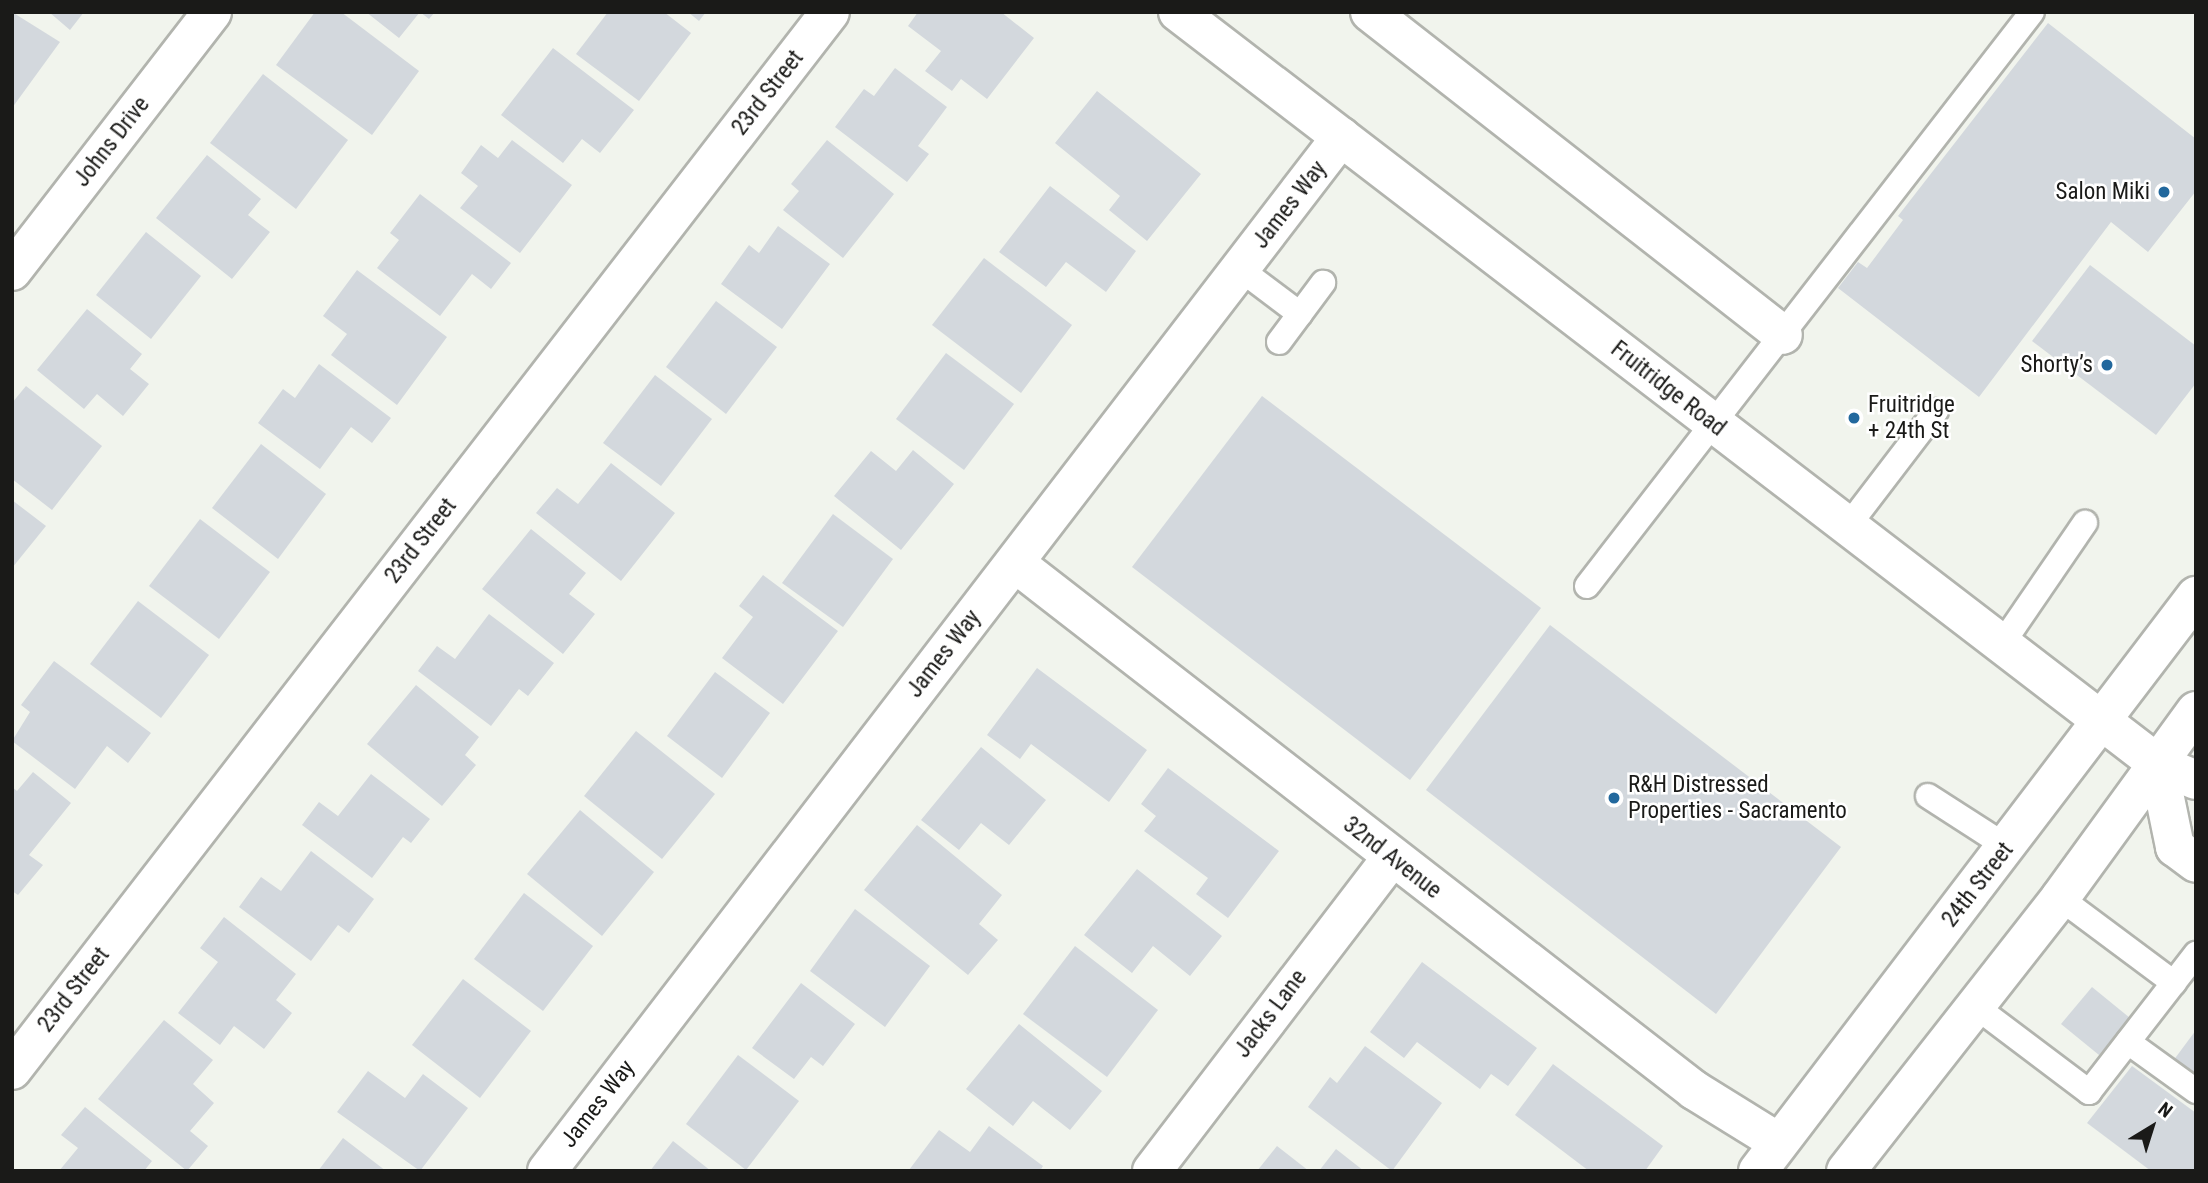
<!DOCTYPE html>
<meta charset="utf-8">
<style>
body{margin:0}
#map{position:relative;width:2208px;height:1183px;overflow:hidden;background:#f1f4ed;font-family:"Roboto Condensed",sans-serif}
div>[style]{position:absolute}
.building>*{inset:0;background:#d3d8dd}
.roads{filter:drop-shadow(2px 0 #b2b4ae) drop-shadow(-2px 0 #b2b4ae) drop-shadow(0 2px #b2b4ae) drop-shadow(0 -2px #b2b4ae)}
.lane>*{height:24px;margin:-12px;padding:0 12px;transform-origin:12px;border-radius:12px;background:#fff}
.street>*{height:38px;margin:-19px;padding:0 19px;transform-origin:19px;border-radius:19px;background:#fff}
.secondary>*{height:38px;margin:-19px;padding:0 19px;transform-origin:19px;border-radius:19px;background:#fff}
.dots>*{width:19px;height:19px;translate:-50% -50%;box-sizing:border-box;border:4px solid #fff;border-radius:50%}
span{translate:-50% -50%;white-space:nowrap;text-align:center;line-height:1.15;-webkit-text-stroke:5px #fff;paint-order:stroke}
.street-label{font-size:23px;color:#1a1a18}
.poi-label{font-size:23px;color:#1a1a18}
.right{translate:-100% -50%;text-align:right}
.left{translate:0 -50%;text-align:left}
.frame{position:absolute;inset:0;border:14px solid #1a1a18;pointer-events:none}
.north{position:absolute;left:2117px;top:1092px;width:70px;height:70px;-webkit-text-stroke:5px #fff;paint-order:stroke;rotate:38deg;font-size:19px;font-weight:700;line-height:28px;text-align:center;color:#1a1a18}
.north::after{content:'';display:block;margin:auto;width:24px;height:32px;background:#1a1a18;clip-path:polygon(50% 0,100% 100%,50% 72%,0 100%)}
</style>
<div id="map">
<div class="building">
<i style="clip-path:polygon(12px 12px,60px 42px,12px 108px)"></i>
<i style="clip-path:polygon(49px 12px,84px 12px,70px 30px)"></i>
<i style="clip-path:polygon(315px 12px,341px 12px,419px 71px,372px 135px,276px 65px)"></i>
<i style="clip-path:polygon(366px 12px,435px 12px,429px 19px,420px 12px,399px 38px)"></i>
<i style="clip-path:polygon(608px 12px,664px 12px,691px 33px,639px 101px,576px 54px)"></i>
<i style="clip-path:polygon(688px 12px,706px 12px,699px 21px)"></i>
<i style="clip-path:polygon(918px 12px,1001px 12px,1034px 38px,987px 99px,961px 79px,952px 91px,925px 71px,941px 51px,908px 26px)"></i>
<i style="clip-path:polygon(2048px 23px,2196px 139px,2196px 191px,2148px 252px,2111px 222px,1979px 397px,1838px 288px,1858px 262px,1867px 268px,1903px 220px,1898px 216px)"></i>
<i style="clip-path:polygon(553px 48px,634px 110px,600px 153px,582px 139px,563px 163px,501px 115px)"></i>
<i style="clip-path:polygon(895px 68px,947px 107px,918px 146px,929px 154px,907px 182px,835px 127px,864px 89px,874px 96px)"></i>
<i style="clip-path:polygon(263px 74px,348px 140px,296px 209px,210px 143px)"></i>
<i style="clip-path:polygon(1097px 91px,1201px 174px,1147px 241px,1109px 210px,1120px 196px,1055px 143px)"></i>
<i style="clip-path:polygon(512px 140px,572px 185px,520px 253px,460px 208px,478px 186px,461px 173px,481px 145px,498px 158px)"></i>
<i style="clip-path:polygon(827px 140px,894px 194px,843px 258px,783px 210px,799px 191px,791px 184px)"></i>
<i style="clip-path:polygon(207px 155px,261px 199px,248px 215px,270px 232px,232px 279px,156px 218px)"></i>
<i style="clip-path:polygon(1050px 186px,1136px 251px,1106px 292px,1066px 262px,1046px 287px,999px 252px)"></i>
<i style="clip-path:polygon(420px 194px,511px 263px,491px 289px,472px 274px,440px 316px,377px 268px,399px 240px,390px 233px)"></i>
<i style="clip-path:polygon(778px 226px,830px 264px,782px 329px,721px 284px,749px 245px,759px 253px)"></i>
<i style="clip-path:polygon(146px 232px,201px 276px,151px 339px,96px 295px)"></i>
<i style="clip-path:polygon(984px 258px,1072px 325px,1021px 393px,932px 325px)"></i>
<i style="clip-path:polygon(2090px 265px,2196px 346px,2196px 383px,2156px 435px,2032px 341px)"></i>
<i style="clip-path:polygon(357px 270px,447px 337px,397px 405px,331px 355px,347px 334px,323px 316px)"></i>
<i style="clip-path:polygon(716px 301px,777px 347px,726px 414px,666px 367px)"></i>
<i style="clip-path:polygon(87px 309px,142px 354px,130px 369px,149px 384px,123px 416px,97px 394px,84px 409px,37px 370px)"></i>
<i style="clip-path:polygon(946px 353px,1014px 404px,964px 470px,896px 419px)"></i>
<i style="clip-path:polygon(319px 364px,391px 418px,372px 443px,351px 427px,320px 469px,258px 423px,283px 389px,295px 398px)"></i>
<i style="clip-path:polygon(655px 375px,712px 419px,661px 486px,603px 443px)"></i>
<i style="clip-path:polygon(26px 386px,102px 446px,52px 510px,12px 479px,12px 403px)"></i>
<i style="clip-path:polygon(1262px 396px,1541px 608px,1410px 780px,1132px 567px)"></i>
<i style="clip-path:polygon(261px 444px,326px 494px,278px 559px,212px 508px)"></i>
<i style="clip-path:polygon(913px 450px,954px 484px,901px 550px,834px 496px,871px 451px,896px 471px)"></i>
<i style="clip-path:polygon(611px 463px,675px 513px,621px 581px,536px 513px,557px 488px,578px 504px)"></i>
<i style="clip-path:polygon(12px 500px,46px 526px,12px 568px)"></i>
<i style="clip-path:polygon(833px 514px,893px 559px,843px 627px,782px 583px)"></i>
<i style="clip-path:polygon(200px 519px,270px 572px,219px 639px,149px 586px)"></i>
<i style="clip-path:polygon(531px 529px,586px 573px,569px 594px,595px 614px,563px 654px,482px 589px)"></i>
<i style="clip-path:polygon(763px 575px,838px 631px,783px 704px,722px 658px,753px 617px,739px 606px)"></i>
<i style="clip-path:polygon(138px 601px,209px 655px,161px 718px,90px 664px)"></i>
<i style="clip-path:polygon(489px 614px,554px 663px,528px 696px,519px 689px,491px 726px,418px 671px,437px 646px,455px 659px)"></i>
<i style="clip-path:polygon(1550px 625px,1841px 847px,1716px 1014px,1426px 790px)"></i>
<i style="clip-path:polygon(54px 661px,151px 733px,128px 763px,107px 746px,75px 789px,12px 741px,30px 712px,21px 705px)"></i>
<i style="clip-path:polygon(1037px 668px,1147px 750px,1109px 802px,1031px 744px,1020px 759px,987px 735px)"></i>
<i style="clip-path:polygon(715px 672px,770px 713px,722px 778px,667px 736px)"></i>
<i style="clip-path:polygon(416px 685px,479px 737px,465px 755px,476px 765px,442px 806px,367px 744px)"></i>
<i style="clip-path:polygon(636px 731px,715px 794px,662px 859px,584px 796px)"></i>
<i style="clip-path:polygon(981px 747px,1046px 800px,1009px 845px,981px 823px,959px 850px,921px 820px)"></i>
<i style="clip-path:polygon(1168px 768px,1279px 851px,1228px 918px,1196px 894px,1208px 878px,1144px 831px,1156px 816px,1141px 804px)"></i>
<i style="clip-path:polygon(33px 772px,71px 803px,29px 855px,43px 865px,18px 895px,12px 891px,12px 787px,17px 791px)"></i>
<i style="clip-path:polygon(371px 774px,430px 819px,411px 843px,403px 837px,372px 878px,302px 825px,319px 802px,338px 816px)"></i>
<i style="clip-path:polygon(580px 810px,654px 872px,602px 936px,527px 874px)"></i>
<i style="clip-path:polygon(917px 825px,1002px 895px,979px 924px,998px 940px,968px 975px,864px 890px)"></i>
<i style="clip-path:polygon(311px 851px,374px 899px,349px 933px,338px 925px,311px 961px,239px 907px,261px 877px,281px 891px)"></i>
<i style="clip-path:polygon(1137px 869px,1222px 936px,1190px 976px,1153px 946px,1132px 973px,1084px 935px)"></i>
<i style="clip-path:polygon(524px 893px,593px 946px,543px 1011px,474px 959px)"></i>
<i style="clip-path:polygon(855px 909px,930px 966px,885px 1027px,810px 971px)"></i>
<i style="clip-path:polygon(224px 917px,296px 974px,276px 1000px,292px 1013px,264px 1049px,234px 1026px,220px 1045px,178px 1013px,218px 962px,200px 948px)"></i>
<i style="clip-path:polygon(1075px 946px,1158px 1010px,1107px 1077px,1023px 1014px)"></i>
<i style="clip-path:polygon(1422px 962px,1537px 1048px,1508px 1086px,1491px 1074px,1480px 1089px,1417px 1042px,1404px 1058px,1370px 1032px)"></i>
<i style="clip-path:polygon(463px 979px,531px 1031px,480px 1098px,412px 1045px)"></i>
<i style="clip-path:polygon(801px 983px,855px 1024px,823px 1066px,811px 1057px,794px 1079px,752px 1048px)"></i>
<i style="clip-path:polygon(2092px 987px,2130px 1018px,2099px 1055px,2061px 1024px)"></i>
<i style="clip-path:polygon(164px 1020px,213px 1060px,193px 1084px,214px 1103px,190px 1131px,208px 1146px,187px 1171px,98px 1099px)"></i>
<i style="clip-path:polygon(1019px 1024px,1102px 1091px,1070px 1130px,1033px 1101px,1013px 1126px,966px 1089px)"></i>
<i style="clip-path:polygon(2196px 1030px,2196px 1078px,2173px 1061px)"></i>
<i style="clip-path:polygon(1365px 1046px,1442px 1103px,1392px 1171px,1308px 1107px,1330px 1077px,1337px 1083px)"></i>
<i style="clip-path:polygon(738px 1055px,799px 1101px,746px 1170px,686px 1124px)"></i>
<i style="clip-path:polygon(1553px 1064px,1663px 1146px,1645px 1171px,1589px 1171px,1515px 1115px)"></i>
<i style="clip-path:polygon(2132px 1066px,2196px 1113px,2196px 1171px,2151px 1171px,2087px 1123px)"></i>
<i style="clip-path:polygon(368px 1071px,405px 1098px,423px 1074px,468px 1108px,420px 1171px,337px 1112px)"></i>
<i style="clip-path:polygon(85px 1107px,152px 1161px,144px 1171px,59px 1171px,78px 1148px,61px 1135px)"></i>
<i style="clip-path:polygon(989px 1126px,1043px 1166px,1040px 1171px,909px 1170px,939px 1130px,970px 1152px)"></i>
<i style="clip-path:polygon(343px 1138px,386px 1171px,318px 1171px)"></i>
<i style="clip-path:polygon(673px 1141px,711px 1171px,650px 1171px)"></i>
<i style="clip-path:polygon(1277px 1146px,1309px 1171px,1257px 1171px)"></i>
<i style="clip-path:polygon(1336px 1149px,1364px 1171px,1319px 1171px)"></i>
</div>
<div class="roads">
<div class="lane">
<i style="left:1240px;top:269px;width:75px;rotate:36.9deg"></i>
<i style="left:1279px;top:342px;width:74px;rotate:-53.3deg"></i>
<i style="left:1848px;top:526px;width:145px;rotate:-52.6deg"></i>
<i style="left:1587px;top:586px;width:726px;rotate:-52.21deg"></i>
<i style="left:2002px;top:644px;width:147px;rotate:-55.6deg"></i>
<i style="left:1928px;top:796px;width:94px;rotate:32.8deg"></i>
<i style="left:2060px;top:898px;width:142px;rotate:36.7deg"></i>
<i style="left:1975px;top:1006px;width:143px;rotate:37deg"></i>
<i style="left:2089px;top:1092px;width:175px;rotate:-52.2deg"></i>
<i style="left:2128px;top:1042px;width:84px;rotate:35.8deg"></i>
</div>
<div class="street">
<i style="left:1370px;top:12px;width:524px;rotate:38.03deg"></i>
<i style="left:12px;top:271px;width:327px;rotate:-52.3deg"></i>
<i style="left:1015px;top:563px;width:860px;rotate:37.82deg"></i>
<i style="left:1694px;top:1090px;width:99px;rotate:31.8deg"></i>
<i style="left:12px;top:1070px;width:1337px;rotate:-52.29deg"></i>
<i style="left:547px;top:1171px;width:1304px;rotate:-52.48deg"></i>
<i style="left:1152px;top:1171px;width:394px;rotate:-52.6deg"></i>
</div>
<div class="secondary">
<i style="left:1178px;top:12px;width:1235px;rotate:37.5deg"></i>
<i style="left:2158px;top:764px;width:41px;rotate:22.8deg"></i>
<i style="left:2158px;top:764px;width:85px;rotate:78.4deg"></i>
<i style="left:2175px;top:847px;width:26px;rotate:37deg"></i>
<i style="left:1758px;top:1171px;width:723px;rotate:-52.7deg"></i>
<i style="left:1846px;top:1171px;width:347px;rotate:-51.9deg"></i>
<i style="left:2060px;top:898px;width:231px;rotate:-54deg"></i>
</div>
</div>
<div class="dots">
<i style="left:2164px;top:192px;background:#22689d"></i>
<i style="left:2107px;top:365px;background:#22689d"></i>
<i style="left:1854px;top:418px;background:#22689d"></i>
<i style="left:1614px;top:798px;background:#22689d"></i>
</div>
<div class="street-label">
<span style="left:768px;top:93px;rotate:-52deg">23rd Street</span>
<span style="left:112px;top:142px;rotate:-52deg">Johns Drive</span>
<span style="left:1290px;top:205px;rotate:-52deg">James Way</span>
<span style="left:1668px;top:389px;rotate:38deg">Fruitridge Road</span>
<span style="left:421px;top:541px;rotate:-52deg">23rd Street</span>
<span style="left:944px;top:654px;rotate:-52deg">James Way</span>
<span style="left:1392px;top:858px;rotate:38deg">32nd Avenue</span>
<span style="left:1978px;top:885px;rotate:-52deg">24th Street</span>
<span style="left:74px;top:990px;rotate:-52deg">23rd Street</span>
<span style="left:1271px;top:1014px;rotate:-53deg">Jacks Lane</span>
<span style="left:598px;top:1104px;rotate:-52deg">James Way</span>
</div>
<div class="poi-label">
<span class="right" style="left:2150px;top:192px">Salon Miki</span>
<span class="right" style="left:2093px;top:365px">Shorty’s</span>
<span class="left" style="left:1868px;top:418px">Fruitridge<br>+ 24th St</span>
<span class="left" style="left:1628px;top:798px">R&amp;H Distressed<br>Properties - Sacramento</span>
</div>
<div class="frame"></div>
<div class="north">N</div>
</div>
